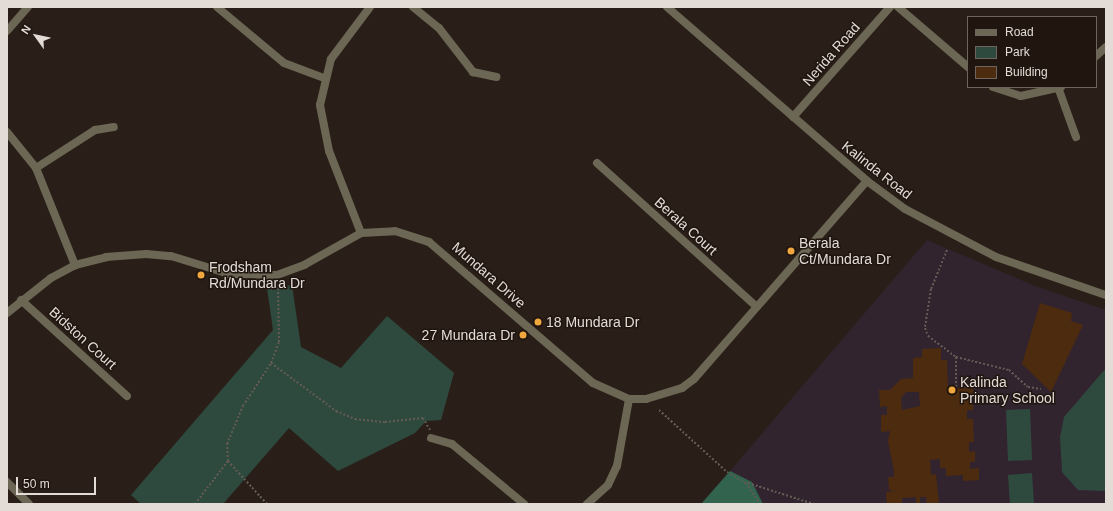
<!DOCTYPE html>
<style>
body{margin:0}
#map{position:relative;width:1113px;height:511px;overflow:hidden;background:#2a1f18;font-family:Arial,sans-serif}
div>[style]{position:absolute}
.education>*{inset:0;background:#32242f}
.green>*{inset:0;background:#2e4a3e}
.forest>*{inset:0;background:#31634e}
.building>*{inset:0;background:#4d2b0f}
.path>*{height:2px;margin-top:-1px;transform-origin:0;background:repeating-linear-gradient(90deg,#645a54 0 2px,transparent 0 4px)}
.minor>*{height:8px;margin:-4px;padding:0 4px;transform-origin:4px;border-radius:4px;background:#6c6754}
.tertiary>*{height:8px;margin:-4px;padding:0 4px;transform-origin:4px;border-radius:4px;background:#6c6754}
.dots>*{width:11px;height:11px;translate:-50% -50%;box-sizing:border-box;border:2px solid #20160f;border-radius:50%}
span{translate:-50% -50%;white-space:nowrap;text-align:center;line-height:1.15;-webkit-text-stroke:3px #20160f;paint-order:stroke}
.street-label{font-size:14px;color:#e2dbd6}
.poi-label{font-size:14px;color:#e2dbd6}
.left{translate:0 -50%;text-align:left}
.right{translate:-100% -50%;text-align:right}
.frame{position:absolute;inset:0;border:8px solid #e2dbd6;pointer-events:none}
.legend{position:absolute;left:967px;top:16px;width:130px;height:72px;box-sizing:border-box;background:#20160f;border:1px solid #6e655f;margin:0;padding:5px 7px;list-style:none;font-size:12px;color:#e2dbd6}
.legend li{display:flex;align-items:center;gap:8px;height:20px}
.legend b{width:20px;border:1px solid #6e655f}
.north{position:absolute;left:16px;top:16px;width:40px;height:40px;-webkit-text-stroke:3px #20160f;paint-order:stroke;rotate:303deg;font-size:11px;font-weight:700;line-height:16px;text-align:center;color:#e2dbd6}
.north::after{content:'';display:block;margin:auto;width:14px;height:18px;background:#e2dbd6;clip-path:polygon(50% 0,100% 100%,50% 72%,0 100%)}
.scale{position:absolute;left:16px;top:477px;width:80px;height:18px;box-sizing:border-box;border:2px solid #e2dbd6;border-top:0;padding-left:5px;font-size:12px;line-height:14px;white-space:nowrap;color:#e2dbd6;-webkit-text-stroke:3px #20160f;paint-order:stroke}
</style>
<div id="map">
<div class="education">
<i style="clip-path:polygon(927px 240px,1035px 286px,1106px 310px,1106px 504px,763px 504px,751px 486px,730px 471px)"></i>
</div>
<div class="green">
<i style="clip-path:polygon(292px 285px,301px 347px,341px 368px,387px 316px,454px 373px,441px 420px,426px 421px,415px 433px,338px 471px,289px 428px,223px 504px,141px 504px,131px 495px,273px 330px,267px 288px)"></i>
<i style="clip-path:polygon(1106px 368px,1106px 491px,1078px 490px,1062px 472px,1060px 437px,1064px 417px)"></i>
<i style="clip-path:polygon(1030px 409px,1032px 460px,1008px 461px,1006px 410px)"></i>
<i style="clip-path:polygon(1032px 473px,1034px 504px,1010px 504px,1008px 475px)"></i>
</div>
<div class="forest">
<i style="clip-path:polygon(730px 471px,752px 482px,763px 504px,701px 504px)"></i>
</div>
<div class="building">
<i style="clip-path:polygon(1040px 303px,1072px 313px,1071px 321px,1083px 325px,1051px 392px,1022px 364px)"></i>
<i style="clip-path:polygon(evenodd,941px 348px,941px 360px,947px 360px,948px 389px,973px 387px,973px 410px,967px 410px,967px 419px,973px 419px,974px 442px,969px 442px,969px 452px,975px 451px,975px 462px,970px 462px,970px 469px,979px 468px,979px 480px,963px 481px,963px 475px,946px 476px,946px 468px,940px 468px,940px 459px,930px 460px,931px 475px,936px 474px,939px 504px,927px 504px,926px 497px,920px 497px,920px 504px,916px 504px,916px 497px,902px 498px,902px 504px,887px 504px,886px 492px,895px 491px,889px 490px,888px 477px,894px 477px,894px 471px,888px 441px,890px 431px,881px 432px,881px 415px,887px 415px,887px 406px,880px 407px,879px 390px,890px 390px,901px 379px,913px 378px,913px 358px,922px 357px,922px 349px,941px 348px,906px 392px,919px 392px,920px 406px,902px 410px,901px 398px,906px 392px)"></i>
</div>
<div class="path">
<i style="left:947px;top:250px;width:42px;rotate:112.3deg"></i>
<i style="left:931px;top:289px;width:39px;rotate:99deg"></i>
<i style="left:925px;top:328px;width:9px;rotate:69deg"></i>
<i style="left:928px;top:336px;width:35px;rotate:37deg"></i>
<i style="left:956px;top:357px;width:30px;rotate:90deg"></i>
<i style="left:956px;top:357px;width:55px;rotate:13.8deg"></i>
<i style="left:1009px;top:370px;width:25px;rotate:42deg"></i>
<i style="left:1028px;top:387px;width:13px;rotate:9deg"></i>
<i style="left:271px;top:363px;width:22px;rotate:-69deg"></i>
<i style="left:279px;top:342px;width:58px;rotate:-91deg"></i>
<i style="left:659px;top:410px;width:92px;rotate:42.4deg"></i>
<i style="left:727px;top:472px;width:22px;rotate:30deg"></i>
<i style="left:746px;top:483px;width:25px;rotate:56deg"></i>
<i style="left:748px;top:483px;width:69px;rotate:17.7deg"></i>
<i style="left:195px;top:504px;width:54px;rotate:-52.5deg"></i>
<i style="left:267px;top:504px;width:58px;rotate:-132.2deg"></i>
<i style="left:228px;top:461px;width:17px;rotate:-93deg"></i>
<i style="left:227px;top:444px;width:41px;rotate:-67.2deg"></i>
<i style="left:243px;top:406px;width:51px;rotate:-56.9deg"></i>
<i style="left:271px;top:363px;width:81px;rotate:36.4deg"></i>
<i style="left:336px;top:411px;width:21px;rotate:23deg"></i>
<i style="left:355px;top:419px;width:30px;rotate:6deg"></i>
<i style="left:385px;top:422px;width:38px;rotate:-6deg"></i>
<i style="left:423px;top:418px;width:14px;rotate:60deg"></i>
</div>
<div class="minor">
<i style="left:217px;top:7px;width:87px;rotate:39.9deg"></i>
<i style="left:284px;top:63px;width:43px;rotate:20.6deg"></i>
<i style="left:413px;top:7px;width:33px;rotate:39deg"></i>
<i style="left:439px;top:28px;width:56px;rotate:52.3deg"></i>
<i style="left:473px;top:72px;width:24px;rotate:12deg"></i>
<i style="left:898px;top:7px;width:92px;rotate:40.6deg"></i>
<i style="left:7px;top:31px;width:32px;rotate:-49deg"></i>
<i style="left:1096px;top:56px;width:13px;rotate:-42deg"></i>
<i style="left:993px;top:87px;width:29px;rotate:18deg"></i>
<i style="left:1021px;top:96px;width:41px;rotate:-12.7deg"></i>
<i style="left:1059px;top:90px;width:50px;rotate:70.1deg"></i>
<i style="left:793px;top:117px;width:147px;rotate:-48.6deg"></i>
<i style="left:7px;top:132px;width:46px;rotate:51.1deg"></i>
<i style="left:36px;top:168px;width:105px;rotate:68.1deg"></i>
<i style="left:597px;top:163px;width:215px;rotate:42deg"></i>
<i style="left:36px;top:168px;width:70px;rotate:-32.8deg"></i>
<i style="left:95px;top:130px;width:19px;rotate:-9deg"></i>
<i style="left:361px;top:233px;width:88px;rotate:-111.3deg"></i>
<i style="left:329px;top:151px;width:47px;rotate:-101.1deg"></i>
<i style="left:320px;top:105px;width:47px;rotate:-76.6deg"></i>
<i style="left:331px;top:59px;width:65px;rotate:-53.1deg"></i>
<i style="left:21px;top:300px;width:143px;rotate:42.2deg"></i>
<i style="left:7px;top:313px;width:56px;rotate:-38.5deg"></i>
<i style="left:51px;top:278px;width:27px;rotate:-28deg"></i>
<i style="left:75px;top:265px;width:32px;rotate:-14deg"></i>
<i style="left:106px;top:257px;width:40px;rotate:-4.3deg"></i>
<i style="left:146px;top:254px;width:25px;rotate:5deg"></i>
<i style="left:171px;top:256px;width:61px;rotate:17.2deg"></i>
<i style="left:229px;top:274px;width:48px;rotate:1.2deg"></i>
<i style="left:277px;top:275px;width:29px;rotate:-20deg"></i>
<i style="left:304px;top:265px;width:65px;rotate:-29.3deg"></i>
<i style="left:361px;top:233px;width:34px;rotate:-3deg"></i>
<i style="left:395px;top:231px;width:36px;rotate:18deg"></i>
<i style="left:429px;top:242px;width:216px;rotate:40.7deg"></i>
<i style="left:593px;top:383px;width:39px;rotate:24deg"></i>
<i style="left:629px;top:399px;width:17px"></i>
<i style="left:646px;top:399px;width:38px;rotate:-17deg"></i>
<i style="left:682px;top:388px;width:15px;rotate:-37deg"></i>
<i style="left:694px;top:379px;width:263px;rotate:-48.9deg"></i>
<i style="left:431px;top:438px;width:22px;rotate:16deg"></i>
<i style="left:452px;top:444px;width:94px;rotate:39.8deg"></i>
<i style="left:7px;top:482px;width:31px;rotate:45deg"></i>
<i style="left:587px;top:504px;width:28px;rotate:-42deg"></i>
<i style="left:608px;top:485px;width:21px;rotate:-65deg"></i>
<i style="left:617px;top:466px;width:68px;rotate:-79.8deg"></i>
</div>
<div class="tertiary">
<i style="left:667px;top:7px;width:265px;rotate:41deg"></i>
<i style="left:867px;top:181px;width:47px;rotate:36.4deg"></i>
<i style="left:905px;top:209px;width:103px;rotate:27.8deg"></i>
<i style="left:996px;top:257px;width:116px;rotate:19.1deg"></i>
</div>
<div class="dots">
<i style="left:791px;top:251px;background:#efa73e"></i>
<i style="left:201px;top:275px;background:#efa73e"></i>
<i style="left:538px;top:322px;background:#efa73e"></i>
<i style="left:523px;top:335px;background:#efa73e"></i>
<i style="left:952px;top:390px;background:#efa73e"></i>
</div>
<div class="street-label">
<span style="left:831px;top:54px;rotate:-49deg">Nerida Road</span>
<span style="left:877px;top:170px;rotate:38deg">Kalinda Road</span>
<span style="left:686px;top:226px;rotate:42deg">Berala Court</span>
<span style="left:489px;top:275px;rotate:41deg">Mundara Drive</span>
<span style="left:83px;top:338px;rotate:42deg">Bidston Court</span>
</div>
<div class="poi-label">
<span class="left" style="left:799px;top:251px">Berala<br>Ct/Mundara Dr</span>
<span class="left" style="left:209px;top:275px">Frodsham<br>Rd/Mundara Dr</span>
<span class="left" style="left:546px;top:322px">18 Mundara Dr</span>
<span class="right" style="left:515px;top:335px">27 Mundara Dr</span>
<span class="left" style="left:960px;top:390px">Kalinda<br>Primary School</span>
</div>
<div class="frame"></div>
<ul class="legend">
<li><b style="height:5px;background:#6c6754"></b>Road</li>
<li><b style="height:11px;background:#2e4a3e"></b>Park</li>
<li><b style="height:11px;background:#4d2b0f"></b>Building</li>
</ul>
<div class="north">N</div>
<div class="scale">50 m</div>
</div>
